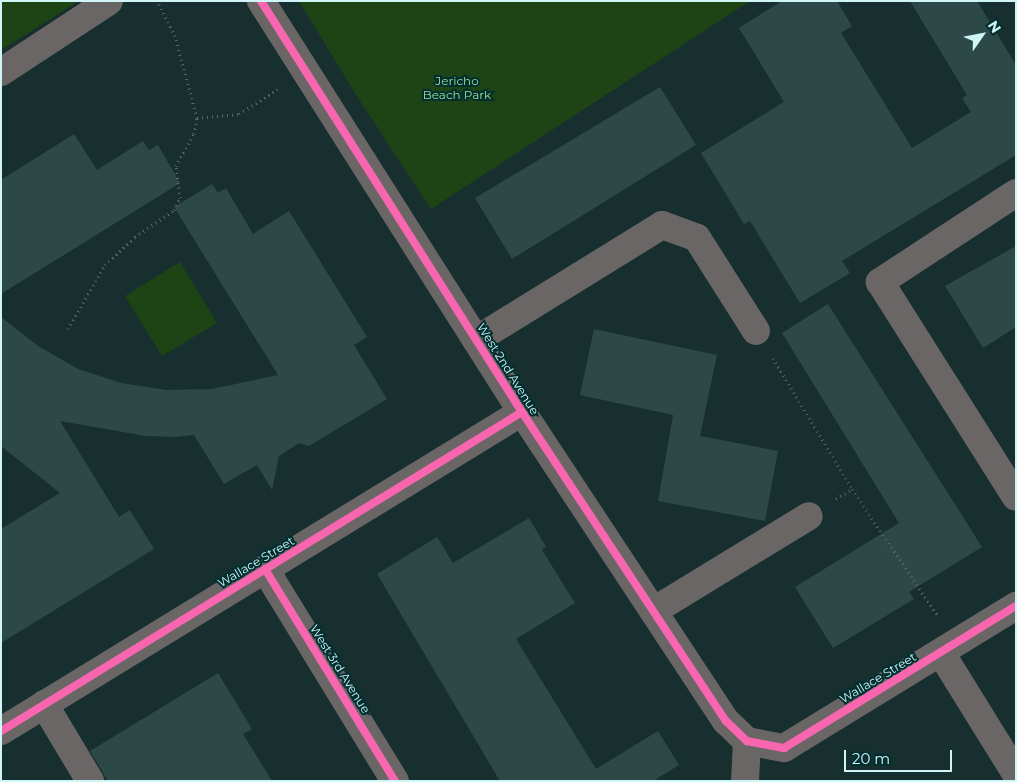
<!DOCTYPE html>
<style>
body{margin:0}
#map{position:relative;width:1017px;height:782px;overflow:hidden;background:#182f30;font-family:Montserrat,sans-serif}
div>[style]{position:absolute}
.green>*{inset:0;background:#1e4415}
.building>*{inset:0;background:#2d4947}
.path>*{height:3px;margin-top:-1.5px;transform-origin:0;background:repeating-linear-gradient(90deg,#606465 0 1px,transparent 0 5px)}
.minor>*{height:28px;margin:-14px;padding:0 14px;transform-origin:14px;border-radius:14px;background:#6a6666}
.cycleway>*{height:8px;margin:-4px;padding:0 4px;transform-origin:4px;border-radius:4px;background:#f766af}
span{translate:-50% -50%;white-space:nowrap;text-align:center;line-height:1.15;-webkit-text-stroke:4px #012e30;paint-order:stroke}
.park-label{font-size:12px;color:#a1de8f}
.street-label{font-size:12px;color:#d0f5f6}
.frame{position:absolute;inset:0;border:2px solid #d0f5f6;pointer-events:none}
.north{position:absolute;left:957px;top:10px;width:50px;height:50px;-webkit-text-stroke:4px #012e30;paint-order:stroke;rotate:57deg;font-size:14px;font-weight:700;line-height:20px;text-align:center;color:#d0f5f6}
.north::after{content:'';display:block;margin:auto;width:18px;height:22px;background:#d0f5f6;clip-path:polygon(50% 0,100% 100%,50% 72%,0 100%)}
.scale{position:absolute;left:844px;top:750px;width:108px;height:22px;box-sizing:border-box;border:2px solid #d0f5f6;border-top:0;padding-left:6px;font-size:15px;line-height:18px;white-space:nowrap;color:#d0f5f6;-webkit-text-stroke:4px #012e30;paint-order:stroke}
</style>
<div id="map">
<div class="green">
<i style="clip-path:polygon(1px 1px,79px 1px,1px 50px)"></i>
<i style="clip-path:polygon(299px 1px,750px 1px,431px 209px,358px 98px)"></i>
<i style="clip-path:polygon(180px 262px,217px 323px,162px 356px,125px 296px)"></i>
</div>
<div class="building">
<i style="clip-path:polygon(782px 1px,837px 1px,852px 26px,841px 33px,912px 148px,971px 112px,962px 98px,967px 95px,910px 1px,977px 1px,1016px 65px,1016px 155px,842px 261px,850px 273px,800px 303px,750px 221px,744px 224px,701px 153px,784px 102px,739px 28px)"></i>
<i style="clip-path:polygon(660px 87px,696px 145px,512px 259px,475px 198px)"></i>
<i style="clip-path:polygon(74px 134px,97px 170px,143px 141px,149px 150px,158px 145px,180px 183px,1px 294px,1px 180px)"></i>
<i style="clip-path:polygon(212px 184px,218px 193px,226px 188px,253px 234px,289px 211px,367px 337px,354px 345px,387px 399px,309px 446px,299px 443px,279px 456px,272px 490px,257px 465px,224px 484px,194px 435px,175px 437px,146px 436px,60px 421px,119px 517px,130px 510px,154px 549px,1px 643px,1px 529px,60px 493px,1px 446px,1px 317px,38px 346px,78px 369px,121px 383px,166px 390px,212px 389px,278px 375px,174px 207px)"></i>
<i style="clip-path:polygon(1016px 246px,1016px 327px,983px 348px,945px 286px)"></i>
<i style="clip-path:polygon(828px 304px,982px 547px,909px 592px,914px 599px,833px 648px,795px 587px,899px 523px,782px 333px)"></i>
<i style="clip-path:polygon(594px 329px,717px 355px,700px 436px,778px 451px,765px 521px,658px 501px,673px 415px,580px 395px)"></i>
<i style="clip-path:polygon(529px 518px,546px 547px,542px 550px,575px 603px,516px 639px,596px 769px,658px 731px,679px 765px,653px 781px,500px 781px,377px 574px,437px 537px,453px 563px)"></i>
<i style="clip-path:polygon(218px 673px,252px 729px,243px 734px,272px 781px,108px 781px,90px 751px)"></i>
</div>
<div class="path">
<i style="left:197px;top:118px;width:42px;rotate:-5.4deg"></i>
<i style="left:239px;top:114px;width:46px;rotate:-32.7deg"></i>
<i style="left:68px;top:329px;width:74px;rotate:-60deg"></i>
<i style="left:105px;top:265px;width:41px;rotate:-43deg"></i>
<i style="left:135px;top:237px;width:47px;rotate:-34.7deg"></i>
<i style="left:174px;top:210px;width:13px;rotate:-63deg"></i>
<i style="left:180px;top:198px;width:32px;rotate:-97deg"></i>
<i style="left:176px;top:166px;width:37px;rotate:-61deg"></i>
<i style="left:194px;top:134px;width:16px;rotate:-79deg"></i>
<i style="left:197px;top:118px;width:85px;rotate:-105deg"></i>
<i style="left:175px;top:36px;width:39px;rotate:-117deg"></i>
<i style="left:773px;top:358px;width:153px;rotate:58.9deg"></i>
<i style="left:852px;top:489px;width:153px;rotate:55.9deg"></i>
<i style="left:836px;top:499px;width:19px;rotate:-32deg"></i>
</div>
<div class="minor">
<i style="left:261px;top:1px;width:487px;rotate:57.6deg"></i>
<i style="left:522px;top:412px;width:370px;rotate:56.6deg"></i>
<i style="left:726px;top:721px;width:29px;rotate:44deg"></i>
<i style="left:1px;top:72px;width:129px;rotate:-33.3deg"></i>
<i style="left:1016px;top:193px;width:163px;rotate:146.8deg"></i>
<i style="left:880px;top:282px;width:254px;rotate:57.7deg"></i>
<i style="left:476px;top:340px;width:219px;rotate:-31.7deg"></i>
<i style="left:662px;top:225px;width:37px;rotate:20deg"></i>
<i style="left:697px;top:238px;width:110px;rotate:57.6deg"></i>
<i style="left:265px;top:569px;width:249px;rotate:58.5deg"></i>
<i style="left:655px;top:610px;width:180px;rotate:-31.4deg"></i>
<i style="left:941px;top:653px;width:142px;rotate:58.2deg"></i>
<i style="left:44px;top:704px;width:90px;rotate:59.1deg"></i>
<i style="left:1px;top:731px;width:611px;rotate:-31.48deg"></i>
<i style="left:747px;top:741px;width:38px;rotate:11deg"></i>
<i style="left:784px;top:748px;width:272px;rotate:-31.5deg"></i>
<i style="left:745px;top:781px;width:40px;rotate:-87.1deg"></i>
</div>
<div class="cycleway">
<i style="left:261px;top:1px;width:487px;rotate:57.6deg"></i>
<i style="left:522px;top:412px;width:370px;rotate:56.6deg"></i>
<i style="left:726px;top:721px;width:29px;rotate:44deg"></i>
<i style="left:747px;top:741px;width:38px;rotate:11deg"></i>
<i style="left:784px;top:748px;width:272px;rotate:-31.5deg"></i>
<i style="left:265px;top:569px;width:249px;rotate:58.5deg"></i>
<i style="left:1px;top:731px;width:611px;rotate:-31.48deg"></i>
</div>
<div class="park-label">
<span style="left:457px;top:88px">Jericho<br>Beach Park</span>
</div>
<div class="street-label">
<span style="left:508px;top:369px;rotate:58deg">West 2nd Avenue</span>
<span style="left:256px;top:562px;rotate:-31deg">Wallace Street</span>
<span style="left:340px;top:669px;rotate:58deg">West 3rd Avenue</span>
<span style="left:878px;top:678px;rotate:-31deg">Wallace Street</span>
</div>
<div class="frame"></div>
<div class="north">N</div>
<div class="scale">20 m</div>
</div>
